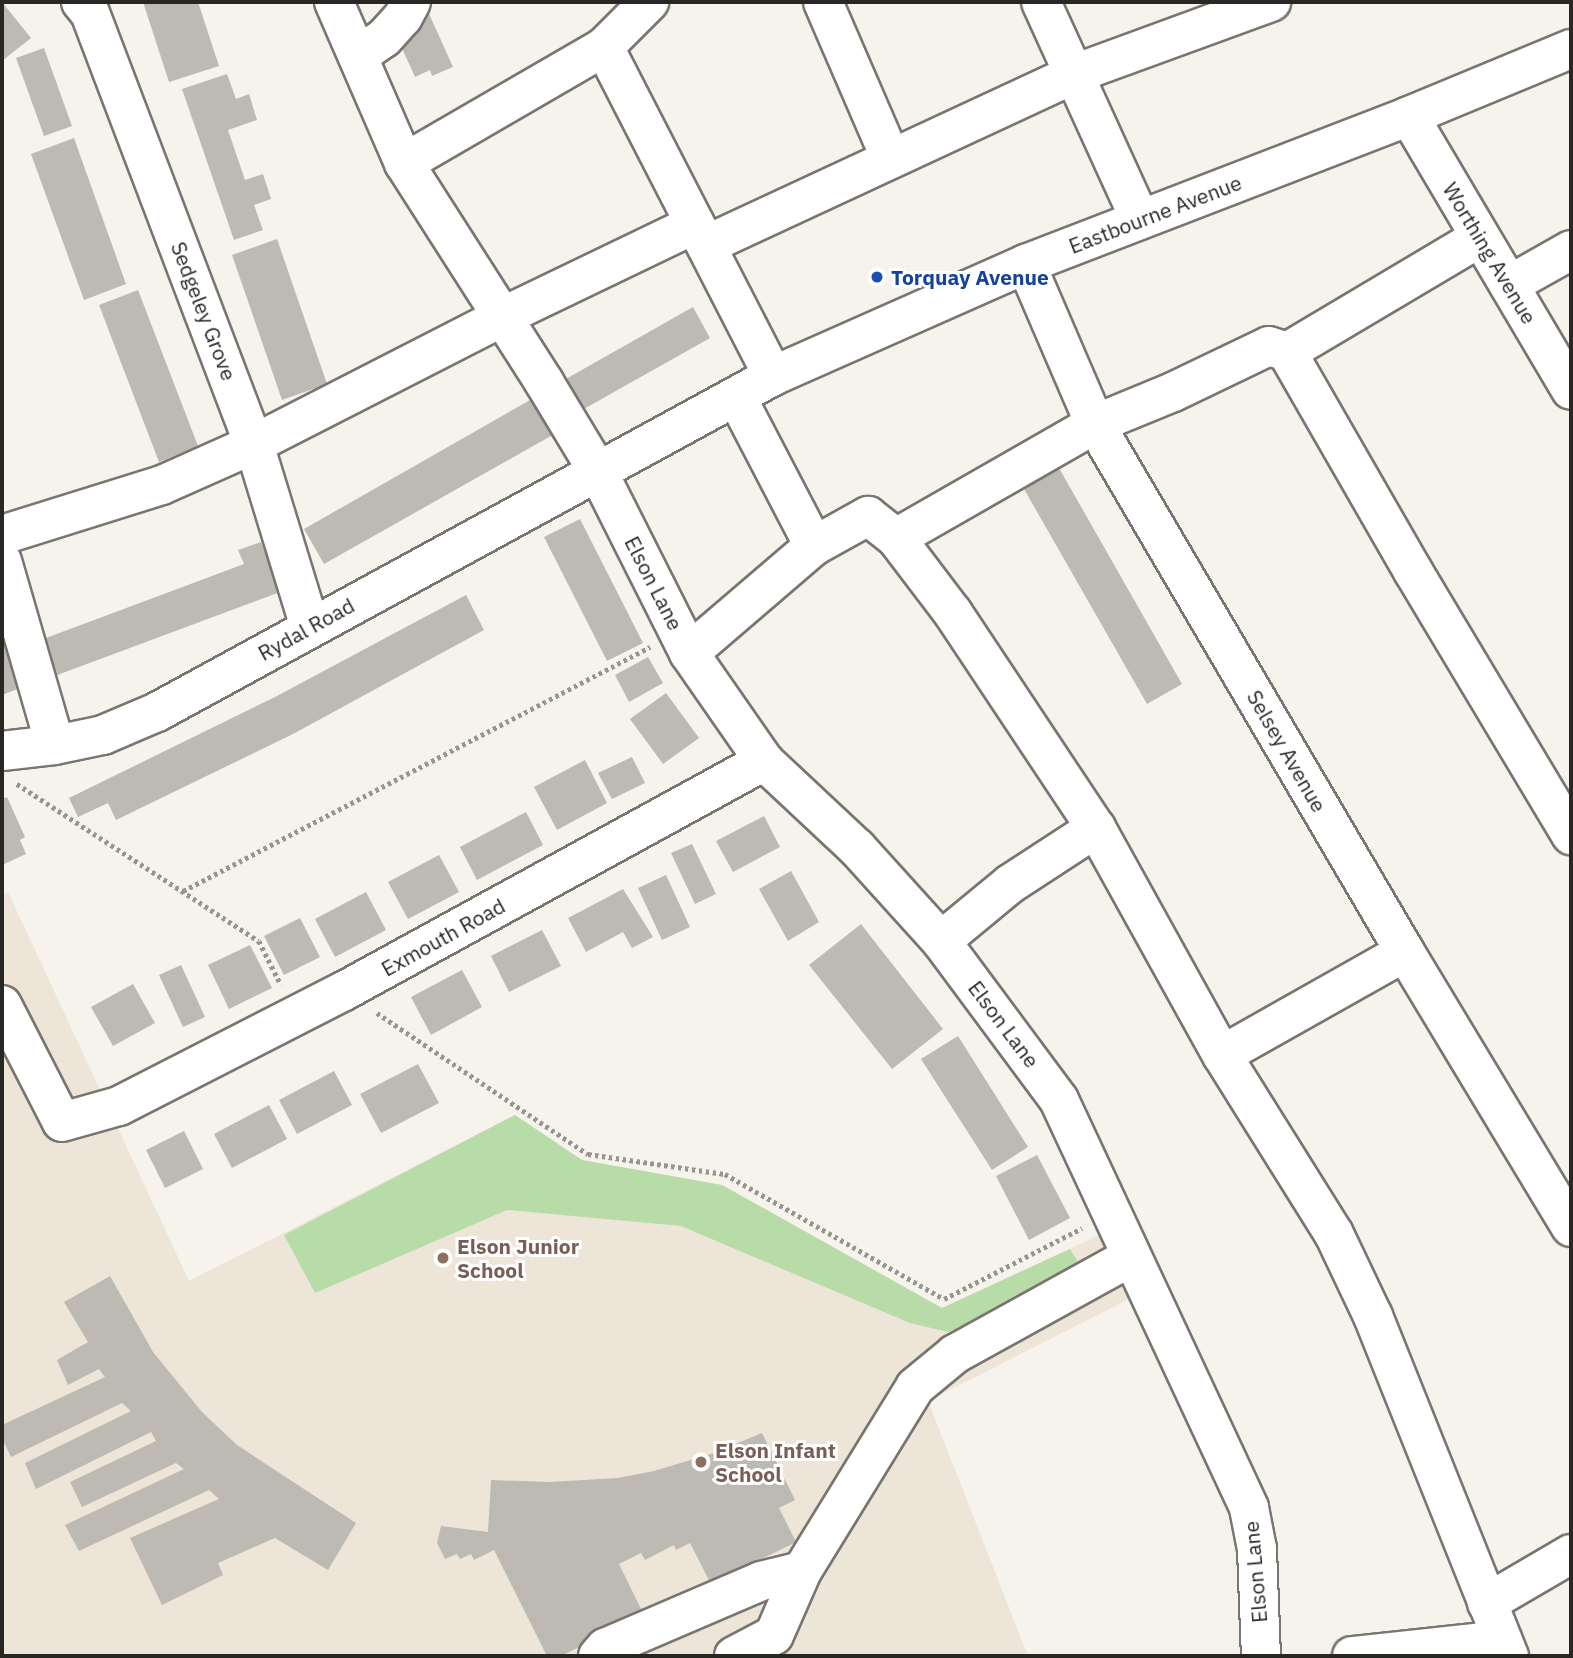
<!DOCTYPE html>
<style>
body{margin:0}
#map{position:relative;width:1573px;height:1658px;overflow:hidden;background:#f6f3ec;font-family:"IBM Plex Sans",sans-serif}
div>[style]{position:absolute}
.built>*{inset:0;background:#ede5d7}
.green>*{inset:0;background:#b8dca7}
.building>*{inset:0;background:#bdb9b3}
.path>*{height:4.5px;margin-top:-2.25px;transform-origin:0;background:repeating-linear-gradient(90deg,#97958f 0 3.5px,transparent 0 7px)}
.roads{filter:drop-shadow(2px 0 #79756f) drop-shadow(-2px 0 #79756f) drop-shadow(0 2px #79756f) drop-shadow(0 -2px #79756f)}
.minor>*{height:38px;margin:-19px;padding:0 19px;transform-origin:19px;border-radius:19px;background:#fff}
.dots>*{width:19px;height:19px;translate:-50% -50%;box-sizing:border-box;border:4px solid #fff;border-radius:50%}
span{translate:-50% -50%;white-space:nowrap;text-align:center;line-height:1.15;-webkit-text-stroke:6px #fff;paint-order:stroke}
.street-label{font-size:21px;color:#282724}
.transit-label{font-size:21px;color:#164399;font-weight:700}
.left{translate:0 -50%;text-align:left}
.education-label{font-size:21px;color:#785e54;font-weight:700}
.frame{position:absolute;inset:0;border:4px solid #282724;pointer-events:none}
</style>
<div id="map">
<div class="built">
<i style="clip-path:polygon(8px 892px,189px 1281px,515px 1115px,582px 1160px,722px 1185px,942px 1308px,1101px 1234px,1131px 1298px,928px 1401px,1028px 1656px,2px 1656px,2px 895px)"></i>
</div>
<div class="green">
<i style="clip-path:polygon(515px 1115px,582px 1160px,722px 1185px,942px 1308px,1070px 1249px,1083px 1270px,948px 1332px,910px 1323px,681px 1226px,507px 1210px,315px 1293px,284px 1235px)"></i>
</div>
<div class="building">
<i style="clip-path:polygon(2px 2px,31px 38px,2px 61px)"></i>
<i style="clip-path:polygon(143px 2px,198px 2px,219px 66px,169px 82px)"></i>
<i style="clip-path:polygon(426px 7px,453px 67px,432px 76px,430px 70px,415px 77px,396px 35px)"></i>
<i style="clip-path:polygon(44px 48px,72px 126px,44px 136px,16px 58px)"></i>
<i style="clip-path:polygon(227px 74px,236px 99px,249px 94px,257px 120px,228px 130px,245px 180px,263px 174px,271px 199px,254px 205px,263px 230px,234px 240px,182px 89px)"></i>
<i style="clip-path:polygon(74px 138px,126px 284px,84px 300px,31px 154px)"></i>
<i style="clip-path:polygon(277px 239px,327px 384px,282px 400px,232px 255px)"></i>
<i style="clip-path:polygon(138px 290px,198px 446px,159px 462px,99px 305px)"></i>
<i style="clip-path:polygon(693px 307px,710px 338px,575px 414px,557px 384px)"></i>
<i style="clip-path:polygon(544px 392px,565px 428px,324px 564px,304px 529px)"></i>
<i style="clip-path:polygon(1051px 454px,1182px 684px,1147px 704px,1016px 475px)"></i>
<i style="clip-path:polygon(580px 519px,643px 643px,607px 661px,544px 537px)"></i>
<i style="clip-path:polygon(261px 542px,280px 592px,52px 677px,38px 641px,244px 564px,238px 550px)"></i>
<i style="clip-path:polygon(466px 595px,484px 630px,293px 734px,116px 820px,108px 803px,78px 817px,69px 798px,275px 697px)"></i>
<i style="clip-path:polygon(6px 638px,23px 687px,2px 695px,2px 639px)"></i>
<i style="clip-path:polygon(648px 657px,663px 683px,629px 702px,615px 675px)"></i>
<i style="clip-path:polygon(666px 693px,699px 738px,663px 764px,630px 719px)"></i>
<i style="clip-path:polygon(632px 757px,645px 783px,612px 799px,598px 773px)"></i>
<i style="clip-path:polygon(585px 760px,607px 803px,557px 830px,534px 787px)"></i>
<i style="clip-path:polygon(7px 797px,25px 837px,20px 840px,26px 854px,2px 865px,2px 799px)"></i>
<i style="clip-path:polygon(526px 812px,543px 845px,477px 880px,460px 847px)"></i>
<i style="clip-path:polygon(764px 816px,780px 847px,733px 872px,716px 841px)"></i>
<i style="clip-path:polygon(692px 844px,716px 894px,695px 904px,671px 853px)"></i>
<i style="clip-path:polygon(439px 855px,459px 892px,408px 919px,388px 882px)"></i>
<i style="clip-path:polygon(791px 871px,819px 922px,788px 941px,759px 889px)"></i>
<i style="clip-path:polygon(666px 875px,690px 927px,662px 940px,638px 888px)"></i>
<i style="clip-path:polygon(623px 889px,653px 937px,632px 948px,623px 932px,586px 952px,568px 918px)"></i>
<i style="clip-path:polygon(366px 892px,386px 930px,335px 957px,315px 919px)"></i>
<i style="clip-path:polygon(300px 918px,320px 957px,284px 975px,264px 936px)"></i>
<i style="clip-path:polygon(861px 924px,943px 1029px,892px 1069px,809px 965px)"></i>
<i style="clip-path:polygon(542px 930px,561px 966px,509px 992px,491px 956px)"></i>
<i style="clip-path:polygon(250px 945px,272px 988px,229px 1009px,208px 965px)"></i>
<i style="clip-path:polygon(181px 965px,205px 1017px,183px 1027px,159px 975px)"></i>
<i style="clip-path:polygon(462px 970px,482px 1007px,431px 1035px,411px 997px)"></i>
<i style="clip-path:polygon(133px 984px,155px 1023px,113px 1046px,91px 1007px)"></i>
<i style="clip-path:polygon(958px 1036px,1028px 1147px,992px 1170px,921px 1059px)"></i>
<i style="clip-path:polygon(418px 1064px,439px 1103px,381px 1133px,360px 1094px)"></i>
<i style="clip-path:polygon(334px 1071px,352px 1105px,297px 1134px,279px 1100px)"></i>
<i style="clip-path:polygon(269px 1105px,287px 1139px,232px 1168px,214px 1134px)"></i>
<i style="clip-path:polygon(184px 1131px,203px 1169px,165px 1188px,146px 1150px)"></i>
<i style="clip-path:polygon(1037px 1155px,1070px 1218px,1029px 1240px,996px 1176px)"></i>
<i style="clip-path:polygon(110px 1276px,153px 1352px,202px 1412px,237px 1445px,356px 1523px,328px 1570px,275px 1538px,218px 1563px,223px 1575px,162px 1605px,130px 1538px,219px 1499px,209px 1490px,79px 1551px,65px 1525px,184px 1469px,176px 1463px,82px 1507px,70px 1482px,156px 1441px,151px 1432px,36px 1489px,25px 1463px,131px 1411px,122px 1403px,11px 1457px,2px 1438px,2px 1425px,105px 1377px,99px 1369px,68px 1385px,57px 1360px,88px 1342px,64px 1302px)"></i>
<i style="clip-path:polygon(762px 1433px,795px 1500px,779px 1508px,796px 1542px,711px 1584px,690px 1543px,676px 1550px,674px 1545px,645px 1560px,641px 1553px,619px 1564px,644px 1615px,561px 1656px,547px 1656px,494px 1550px,474px 1560px,471px 1554px,460px 1559px,457px 1554px,445px 1559px,437px 1543px,441px 1526px,488px 1532px,491px 1480px,549px 1482px,618px 1478px,654px 1471px,714px 1453px)"></i>
</div>
<div class="path">
<i style="left:17px;top:784px;width:288px;rotate:33deg"></i>
<i style="left:259px;top:941px;width:49px;rotate:63.4deg"></i>
<i style="left:183px;top:891px;width:527px;rotate:-27.59deg"></i>
<i style="left:377px;top:1013px;width:254px;rotate:33.8deg"></i>
<i style="left:588px;top:1154px;width:138px;rotate:8.3deg"></i>
<i style="left:725px;top:1174px;width:252px;rotate:29.7deg"></i>
<i style="left:944px;top:1299px;width:155px;rotate:-27.2deg"></i>
</div>
<div class="roads">
<div class="minor">
<i style="left:81px;top:2px;width:14px;rotate:51deg"></i>
<i style="left:90px;top:13px;width:461px;rotate:69.2deg"></i>
<i style="left:254px;top:444px;width:191px;rotate:73deg"></i>
<i style="left:334px;top:2px;width:176px;rotate:66.5deg"></i>
<i style="left:404px;top:163px;width:260px;rotate:57.4deg"></i>
<i style="left:544px;top:382px;width:103px;rotate:58.9deg"></i>
<i style="left:597px;top:470px;width:205px;rotate:63.3deg"></i>
<i style="left:689px;top:653px;width:131px;rotate:55.2deg"></i>
<i style="left:764px;top:761px;width:127px;rotate:43.1deg"></i>
<i style="left:857px;top:848px;width:125px;rotate:47.9deg"></i>
<i style="left:941px;top:941px;width:198px;rotate:53.4deg"></i>
<i style="left:1059px;top:1100px;width:450px;rotate:65deg"></i>
<i style="left:1249px;top:1508px;width:42px;rotate:79deg"></i>
<i style="left:1257px;top:1549px;width:107px;rotate:87.9deg"></i>
<i style="left:823px;top:2px;width:169px;rotate:66.6deg"></i>
<i style="left:1041px;top:2px;width:239px;rotate:65.5deg"></i>
<i style="left:604px;top:47px;width:370px;rotate:62.8deg"></i>
<i style="left:358px;top:56px;width:32px;rotate:-35deg"></i>
<i style="left:384px;top:38px;width:28px;rotate:-48deg"></i>
<i style="left:403px;top:17px;width:17px;rotate:-62deg"></i>
<i style="left:1409px;top:116px;width:318px;rotate:59.4deg"></i>
<i style="left:404px;top:163px;width:231px;rotate:-30.1deg"></i>
<i style="left:604px;top:47px;width:64px;rotate:-45deg"></i>
<i style="left:706px;top:245px;width:406px;rotate:-24.9deg"></i>
<i style="left:1074px;top:74px;width:210px;rotate:-20.1deg"></i>
<i style="left:1026px;top:264px;width:174px;rotate:66.7deg"></i>
<i style="left:1095px;top:424px;width:612px;rotate:59.58deg"></i>
<i style="left:1405px;top:952px;width:321px;rotate:58.9deg"></i>
<i style="left:1509px;top:285px;width:71px;rotate:-29.4deg"></i>
<i style="left:1287px;top:352px;width:223px;rotate:-30.7deg"></i>
<i style="left:737px;top:398px;width:167px;rotate:62.5deg"></i>
<i style="left:2px;top:535px;width:168px;rotate:-17.4deg"></i>
<i style="left:162px;top:485px;width:101px;rotate:-24deg"></i>
<i style="left:254px;top:444px;width:279px;rotate:-27.1deg"></i>
<i style="left:502px;top:317px;width:214px;rotate:-25.7deg"></i>
<i style="left:896px;top:538px;width:229px;rotate:-29.8deg"></i>
<i style="left:1095px;top:424px;width:84px;rotate:-22.3deg"></i>
<i style="left:1173px;top:392px;width:106px;rotate:-25.6deg"></i>
<i style="left:1269px;top:346px;width:19px;rotate:18deg"></i>
<i style="left:1287px;top:352px;width:253px;rotate:60.1deg"></i>
<i style="left:1413px;top:571px;width:308px;rotate:59.1deg"></i>
<i style="left:2px;top:561px;width:191px;rotate:73.9deg"></i>
<i style="left:689px;top:653px;width:165px;rotate:-40.6deg"></i>
<i style="left:814px;top:546px;width:62px;rotate:-29.1deg"></i>
<i style="left:868px;top:516px;width:36px;rotate:38deg"></i>
<i style="left:896px;top:538px;width:94px;rotate:52.8deg"></i>
<i style="left:953px;top:613px;width:258px;rotate:56.4deg"></i>
<i style="left:1096px;top:828px;width:260px;rotate:61deg"></i>
<i style="left:1222px;top:1055px;width:211px;rotate:58deg"></i>
<i style="left:1334px;top:1234px;width:91px;rotate:64.6deg"></i>
<i style="left:1373px;top:1316px;width:366px;rotate:68.2deg"></i>
<i style="left:2px;top:751px;width:53px;rotate:-6.5deg"></i>
<i style="left:55px;top:745px;width:49px;rotate:-11.8deg"></i>
<i style="left:103px;top:735px;width:59px;rotate:-23.1deg"></i>
<i style="left:157px;top:712px;width:702px;rotate:-28.61deg"></i>
<i style="left:773px;top:376px;width:277px;rotate:-23.9deg"></i>
<i style="left:1026px;top:264px;width:411px;rotate:-21.1deg"></i>
<i style="left:1409px;top:116px;width:175px;rotate:-22.5deg"></i>
<i style="left:941px;top:941px;width:89px;rotate:-39.6deg"></i>
<i style="left:1010px;top:884px;width:103px;rotate:-33.1deg"></i>
<i style="left:2px;top:1005px;width:131px;rotate:62.9deg"></i>
<i style="left:62px;top:1122px;width:59px;rotate:-15.7deg"></i>
<i style="left:119px;top:1106px;width:253px;rotate:-27.1deg"></i>
<i style="left:344px;top:991px;width:479px;rotate:-28.7deg"></i>
<i style="left:1222px;top:1055px;width:210px;rotate:-29.4deg"></i>
<i style="left:1487px;top:1603px;width:97px;rotate:-30.3deg"></i>
<i style="left:598px;top:1656px;width:11px;rotate:-49deg"></i>
<i style="left:605px;top:1648px;width:170px;rotate:-23.2deg"></i>
<i style="left:761px;top:1581px;width:42px;rotate:-13.7deg"></i>
<i style="left:734px;top:1656px;width:45px;rotate:-27.7deg"></i>
<i style="left:774px;top:1635px;width:70px;rotate:-66.4deg"></i>
<i style="left:802px;top:1571px;width:216px;rotate:-58.4deg"></i>
<i style="left:915px;top:1387px;width:52px;rotate:-39.5deg"></i>
<i style="left:955px;top:1354px;width:201px;rotate:-28.9deg"></i>
<i style="left:1352px;top:1656px;width:151px;rotate:-6.1deg"></i>
</div>
</div>
<div class="dots">
<i style="left:877px;top:277px;background:#1a4fb4"></i>
<i style="left:443px;top:1258px;background:#8d6e63"></i>
<i style="left:701px;top:1462px;background:#8d6e63"></i>
</div>
<div class="street-label">
<span style="left:1155px;top:214px;rotate:-21deg">Eastbourne Avenue</span>
<span style="left:1490px;top:253px;rotate:59deg">Worthing Avenue</span>
<span style="left:204px;top:311px;rotate:69deg">Sedgeley Grove</span>
<span style="left:654px;top:583px;rotate:63deg">Elson Lane</span>
<span style="left:306px;top:629px;rotate:-29deg">Rydal Road</span>
<span style="left:1287px;top:751px;rotate:60deg">Selsey Avenue</span>
<span style="left:443px;top:937px;rotate:-29deg">Exmouth Road</span>
<span style="left:1004px;top:1024px;rotate:53deg">Elson Lane</span>
<span style="left:1255px;top:1572px;rotate:-95deg">Elson Lane</span>
</div>
<div class="transit-label">
<span class="left" style="left:891px;top:277px">Torquay Avenue</span>
</div>
<div class="education-label">
<span class="left" style="left:457px;top:1258px">Elson Junior<br>School</span>
<span class="left" style="left:715px;top:1462px">Elson Infant<br>School</span>
</div>
<div class="frame"></div>
</div>
